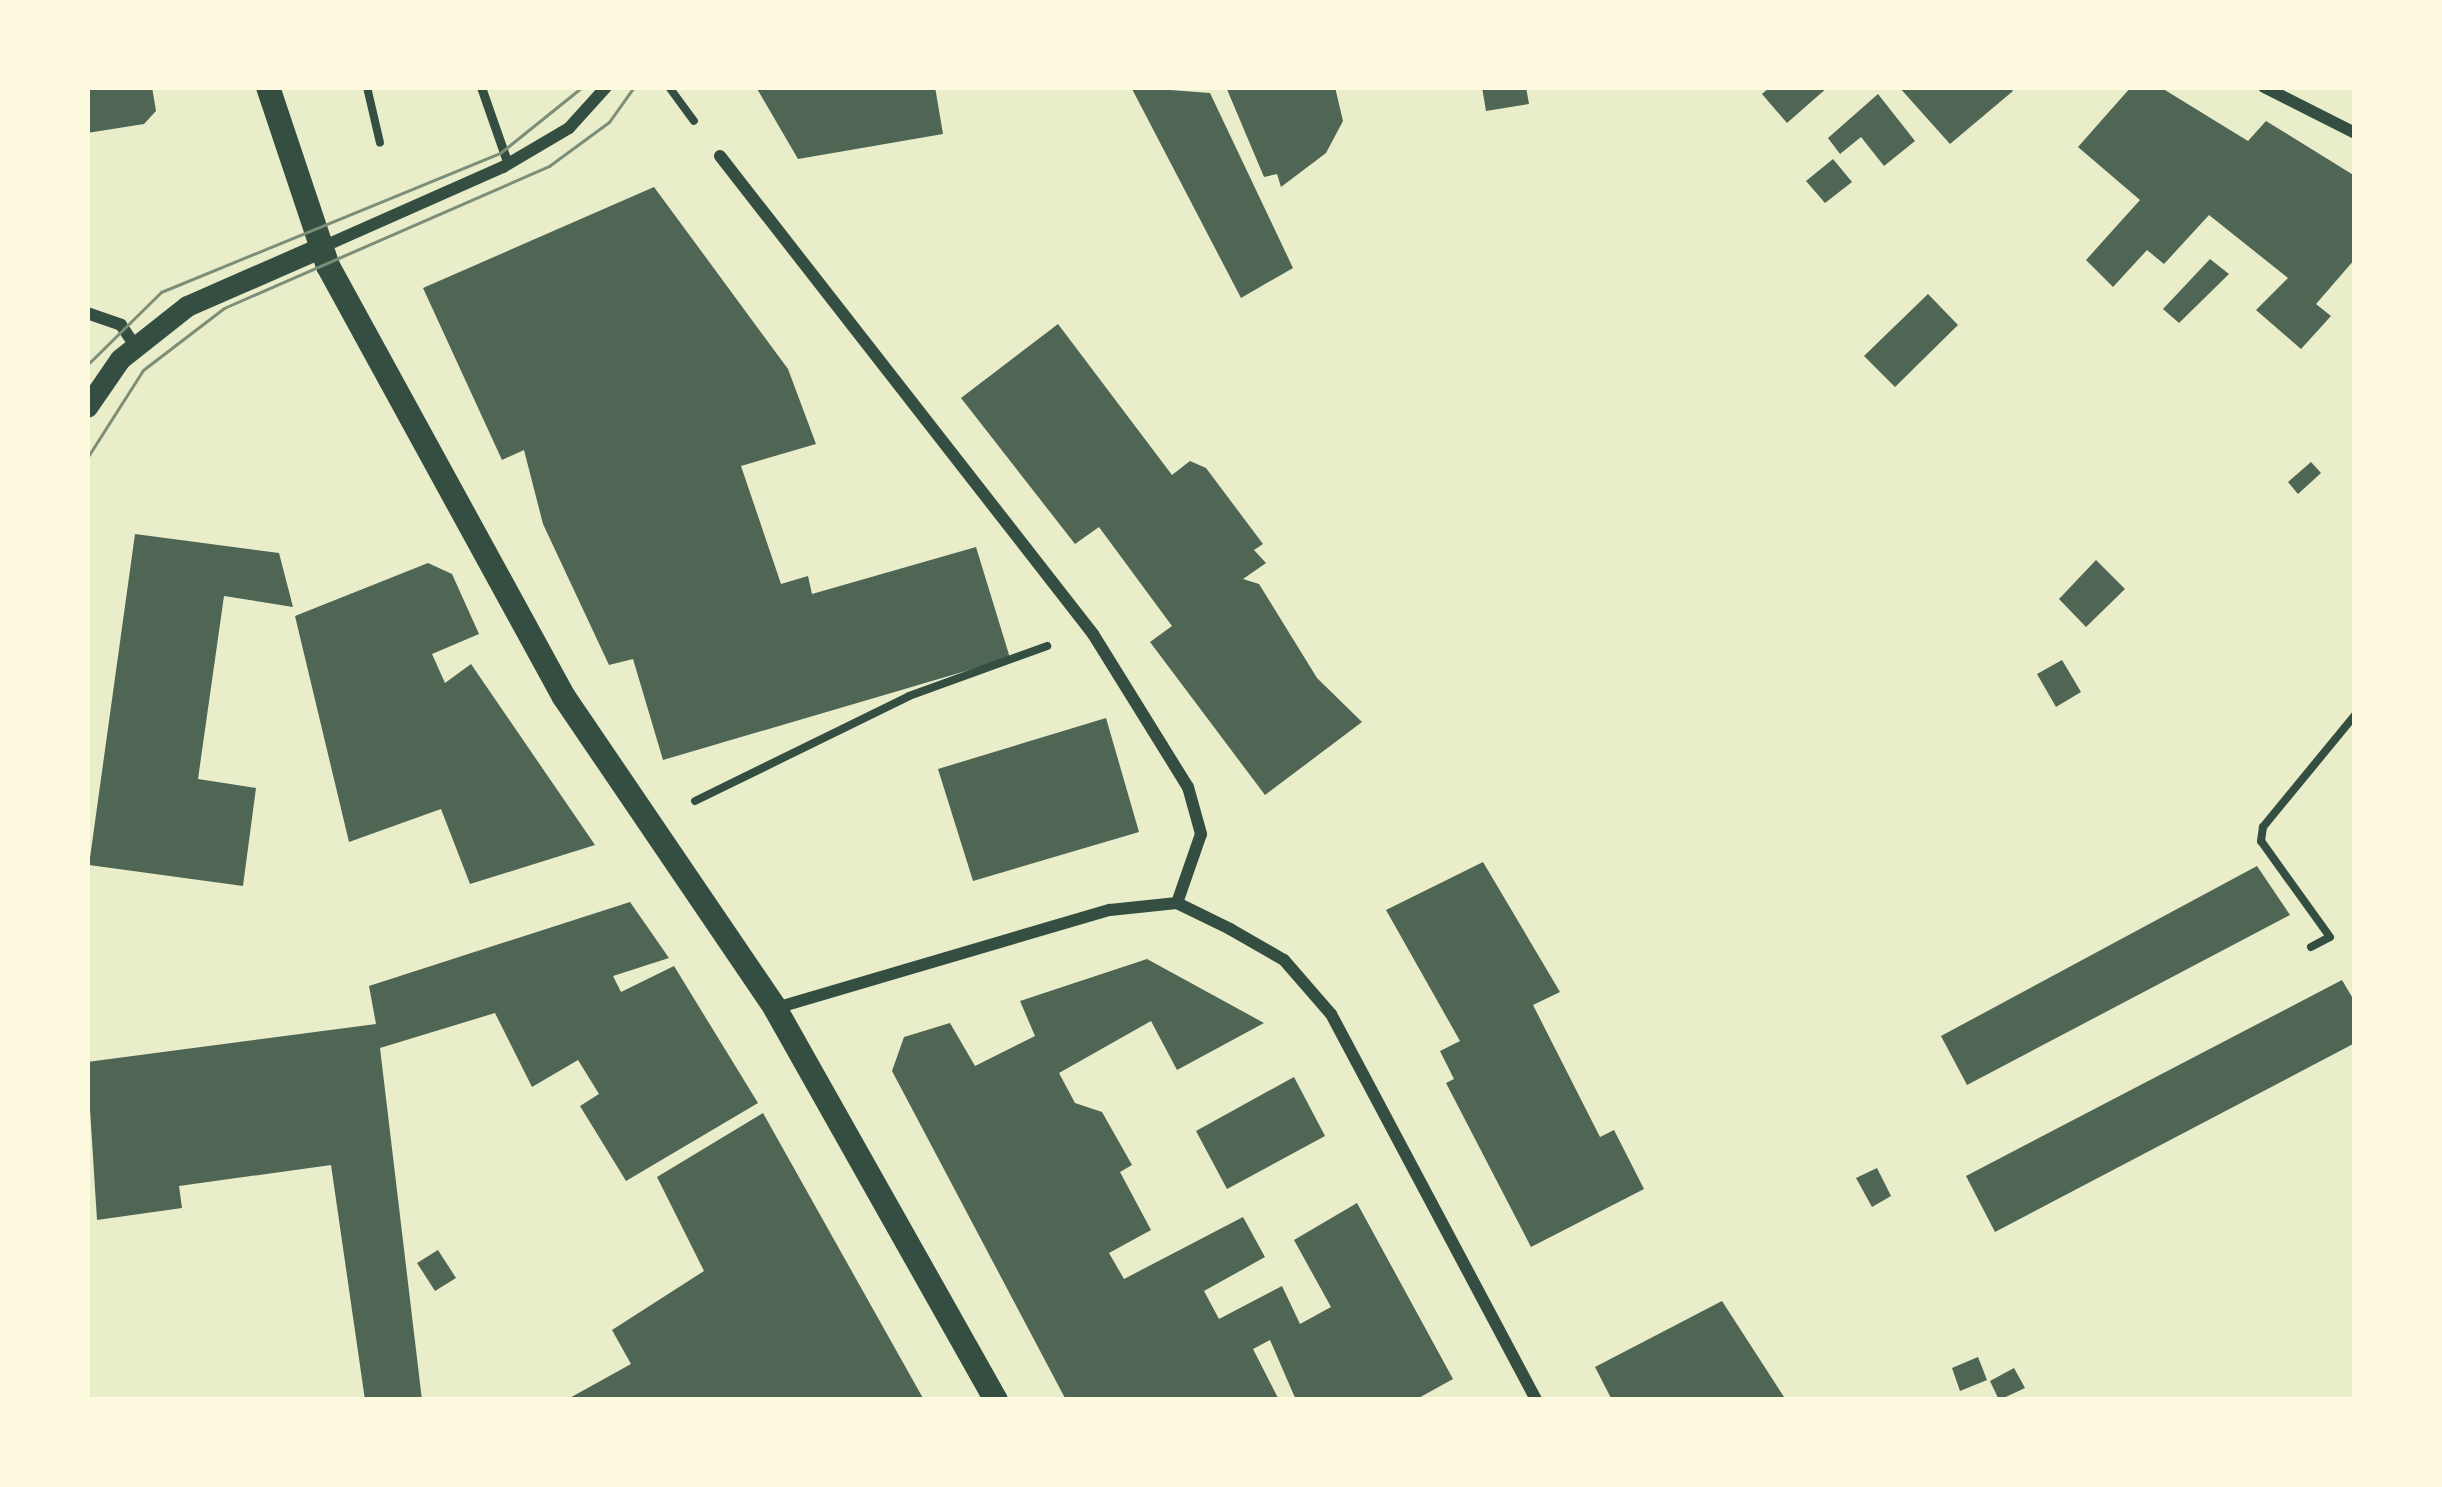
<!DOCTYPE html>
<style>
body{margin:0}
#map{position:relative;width:2442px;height:1487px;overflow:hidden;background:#e9edc9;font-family:Montserrat,sans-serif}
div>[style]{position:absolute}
.building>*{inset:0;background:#4f6655}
.path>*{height:8px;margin:-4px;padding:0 4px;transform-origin:4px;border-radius:4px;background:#344e41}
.service>*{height:9px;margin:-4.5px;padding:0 4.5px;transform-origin:4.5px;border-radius:4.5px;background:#344e41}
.minor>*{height:12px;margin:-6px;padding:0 6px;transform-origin:6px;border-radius:6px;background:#344e41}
.tertiary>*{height:21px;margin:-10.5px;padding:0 10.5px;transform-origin:10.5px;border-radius:10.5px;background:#344e41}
.secondary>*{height:24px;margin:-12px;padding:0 12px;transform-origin:12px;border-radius:12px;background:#344e41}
.tram>*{height:3px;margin:-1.5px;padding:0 1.5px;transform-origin:1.5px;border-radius:1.5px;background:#7c8e77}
span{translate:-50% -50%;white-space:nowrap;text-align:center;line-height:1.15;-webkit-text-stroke:10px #fefae0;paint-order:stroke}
.frame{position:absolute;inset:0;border:90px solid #fefae0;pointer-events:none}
</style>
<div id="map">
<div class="building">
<i style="clip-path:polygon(87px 87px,152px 87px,156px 111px,144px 124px,87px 133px)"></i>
<i style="clip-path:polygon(756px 87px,935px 87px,943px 134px,798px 159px)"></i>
<i style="clip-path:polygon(1131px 87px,1210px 93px,1293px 268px,1241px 298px)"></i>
<i style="clip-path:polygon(1226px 87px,1335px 87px,1343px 121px,1326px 153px,1281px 187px,1277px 174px,1264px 177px)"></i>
<i style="clip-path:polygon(1482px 87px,1526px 87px,1529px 104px,1486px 111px)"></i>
<i style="clip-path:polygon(1770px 87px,1828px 87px,1787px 123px,1762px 94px)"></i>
<i style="clip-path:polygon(1899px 87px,2009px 87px,2013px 91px,1950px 144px)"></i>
<i style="clip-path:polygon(2131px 87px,2160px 87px,2248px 141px,2266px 121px,2355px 176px,2355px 259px,2316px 304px,2331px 316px,2301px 349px,2256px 310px,2288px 278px,2209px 215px,2164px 264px,2147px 250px,2113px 287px,2086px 260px,2140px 200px,2078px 147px)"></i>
<i style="clip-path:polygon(1878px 94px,1915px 141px,1884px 166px,1861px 137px,1840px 154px,1828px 138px)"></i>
<i style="clip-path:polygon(1833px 159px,1852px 182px,1825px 203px,1806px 181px)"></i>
<i style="clip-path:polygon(654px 187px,788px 369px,816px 444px,741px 466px,781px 584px,808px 576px,812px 594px,976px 547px,1010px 658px,663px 760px,633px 659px,609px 665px,543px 524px,524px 450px,502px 460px,423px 288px)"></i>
<i style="clip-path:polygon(2210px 259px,2229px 274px,2179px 323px,2163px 309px)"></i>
<i style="clip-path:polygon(1928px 294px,1958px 325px,1895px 387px,1864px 356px)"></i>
<i style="clip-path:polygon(1058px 324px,1172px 475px,1190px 461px,1206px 468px,1263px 544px,1254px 550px,1266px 563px,1243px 579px,1259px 584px,1317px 678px,1362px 722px,1265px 795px,1150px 642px,1172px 626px,1099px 527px,1075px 544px,961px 398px)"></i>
<i style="clip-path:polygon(2311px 462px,2321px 473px,2298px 494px,2288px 482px)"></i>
<i style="clip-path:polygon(135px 534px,279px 553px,293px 607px,224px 596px,198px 779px,256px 788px,243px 886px,89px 865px)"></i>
<i style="clip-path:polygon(2096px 560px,2125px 589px,2086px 627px,2059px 599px)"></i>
<i style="clip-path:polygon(428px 563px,452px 574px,479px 634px,432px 654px,445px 683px,471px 664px,595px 845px,470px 884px,441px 809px,349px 842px,295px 616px)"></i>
<i style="clip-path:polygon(2062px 660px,2081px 692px,2056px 707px,2037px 674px)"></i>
<i style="clip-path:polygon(1106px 718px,1139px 832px,973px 881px,938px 769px)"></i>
<i style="clip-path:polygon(1483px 862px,1560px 992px,1533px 1005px,1600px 1137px,1614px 1130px,1644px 1189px,1531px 1247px,1446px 1083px,1454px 1079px,1440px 1051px,1460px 1041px,1386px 910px)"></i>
<i style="clip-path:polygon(2257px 866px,2290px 915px,1967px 1085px,1941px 1036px)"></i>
<i style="clip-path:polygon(630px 902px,669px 958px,613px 976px,621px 992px,674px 966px,758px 1103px,626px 1181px,580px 1106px,599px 1094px,578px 1060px,532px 1087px,495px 1013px,380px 1048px,422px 1400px,365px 1400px,331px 1165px,179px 1186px,182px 1208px,97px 1220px,87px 1062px,376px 1024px,369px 986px)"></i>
<i style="clip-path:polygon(1147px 959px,1264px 1023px,1177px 1070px,1151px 1021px,1059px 1073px,1075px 1103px,1102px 1112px,1132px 1165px,1120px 1172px,1151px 1230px,1109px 1253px,1124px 1279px,1243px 1217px,1265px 1257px,1204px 1291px,1219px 1319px,1282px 1286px,1300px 1324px,1331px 1307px,1294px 1240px,1357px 1203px,1453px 1379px,1415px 1400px,1296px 1400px,1270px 1340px,1253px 1349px,1279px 1400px,1066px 1400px,892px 1071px,904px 1037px,950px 1023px,975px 1066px,1035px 1036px,1020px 1001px)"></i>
<i style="clip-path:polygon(2342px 980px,2355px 1002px,2355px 1043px,1995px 1232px,1966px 1176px)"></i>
<i style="clip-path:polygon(1294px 1077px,1325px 1136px,1227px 1189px,1196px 1131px)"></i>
<i style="clip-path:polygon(763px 1113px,924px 1400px,566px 1400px,631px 1364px,612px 1330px,704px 1271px,657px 1177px)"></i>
<i style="clip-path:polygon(1877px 1168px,1891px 1196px,1872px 1207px,1856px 1178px)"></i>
<i style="clip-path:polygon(438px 1250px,456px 1278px,435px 1291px,417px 1263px)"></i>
<i style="clip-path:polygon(1722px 1301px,1786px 1400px,1612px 1400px,1595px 1367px)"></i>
<i style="clip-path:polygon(1978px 1357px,1987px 1380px,1960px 1391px,1952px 1368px)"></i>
<i style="clip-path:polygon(2014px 1368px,2025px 1388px,1999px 1400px,1990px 1381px)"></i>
</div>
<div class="path">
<i style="left:367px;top:87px;width:57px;rotate:76.9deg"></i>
<i style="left:669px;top:87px;width:42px;rotate:53.7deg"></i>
<i style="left:695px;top:801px;width:238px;rotate:-26.1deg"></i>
<i style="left:909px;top:696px;width:147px;rotate:-19.9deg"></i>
<i style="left:2311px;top:947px;width:21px;rotate:-28deg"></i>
<i style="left:2330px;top:937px;width:118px;rotate:-125.7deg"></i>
<i style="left:2261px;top:841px;width:14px;rotate:-82deg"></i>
<i style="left:2263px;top:827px;width:145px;rotate:-50.6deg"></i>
</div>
<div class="service">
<i style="left:481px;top:87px;width:82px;rotate:70.7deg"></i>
</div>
<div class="minor">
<i style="left:2264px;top:87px;width:102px;rotate:26.8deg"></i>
<i style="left:720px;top:156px;width:606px;rotate:52.03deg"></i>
<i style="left:1093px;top:634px;width:180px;rotate:58.2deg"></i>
<i style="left:1188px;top:787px;width:49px;rotate:74.5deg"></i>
<i style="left:1201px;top:834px;width:73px;rotate:109.2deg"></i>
<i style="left:320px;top:248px;width:200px;rotate:-23.9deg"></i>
<i style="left:503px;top:167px;width:77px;rotate:-30.6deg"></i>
<i style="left:569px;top:128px;width:55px;rotate:-47.9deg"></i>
<i style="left:87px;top:313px;width:36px;rotate:19deg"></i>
<i style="left:121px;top:325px;width:25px;rotate:56deg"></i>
<i style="left:776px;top:1008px;width:348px;rotate:-16.4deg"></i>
<i style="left:1110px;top:910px;width:67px;rotate:-6deg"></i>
<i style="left:1177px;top:903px;width:59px;rotate:26.1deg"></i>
<i style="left:1230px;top:929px;width:62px;rotate:29.9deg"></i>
<i style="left:1284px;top:960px;width:72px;rotate:49deg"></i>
<i style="left:1331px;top:1014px;width:437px;rotate:62deg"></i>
</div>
<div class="tertiary">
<i style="left:87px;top:407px;width:58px;rotate:-55.5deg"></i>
<i style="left:120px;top:359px;width:85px;rotate:-38.3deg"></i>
<i style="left:187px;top:306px;width:145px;rotate:-23.6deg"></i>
</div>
<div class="secondary">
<i style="left:268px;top:87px;width:189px;rotate:71.5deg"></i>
<i style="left:328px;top:266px;width:491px;rotate:61.3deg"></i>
<i style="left:564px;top:697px;width:376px;rotate:55.8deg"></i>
<i style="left:775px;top:1008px;width:450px;rotate:60.6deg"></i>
</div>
<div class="tram">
<i style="left:87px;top:365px;width:104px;rotate:-44.6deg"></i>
<i style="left:161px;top:292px;width:366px;rotate:-22.3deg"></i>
<i style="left:500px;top:153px;width:105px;rotate:-38.8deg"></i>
<i style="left:87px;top:458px;width:104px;rotate:-57.5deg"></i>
<i style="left:143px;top:370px;width:102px;rotate:-37.4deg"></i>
<i style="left:224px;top:308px;width:355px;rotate:-23.6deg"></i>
<i style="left:549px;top:166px;width:74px;rotate:-36.3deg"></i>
<i style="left:609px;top:122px;width:43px;rotate:-54.5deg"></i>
</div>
<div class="frame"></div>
</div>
